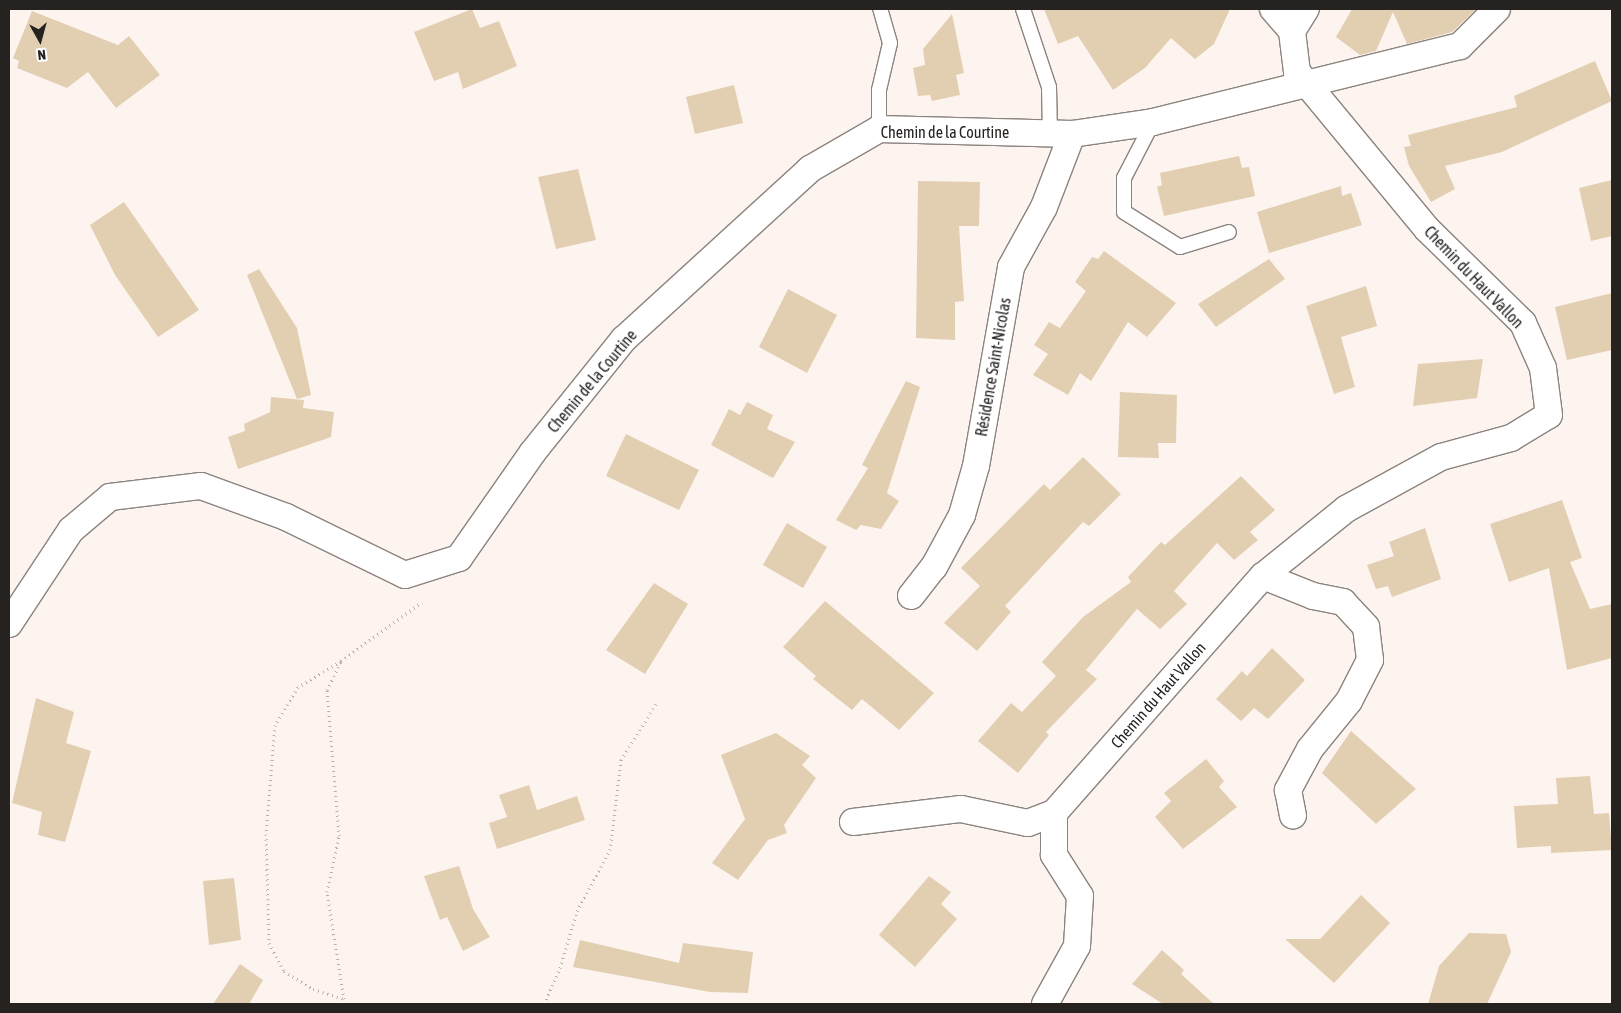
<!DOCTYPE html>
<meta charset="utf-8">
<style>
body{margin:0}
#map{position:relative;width:1621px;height:1013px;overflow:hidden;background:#fdf4ef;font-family:"Asap Condensed",sans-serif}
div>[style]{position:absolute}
.building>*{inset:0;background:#e2cfb2}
.path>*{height:3px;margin-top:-1.5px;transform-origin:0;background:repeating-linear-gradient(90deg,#b6afab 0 1px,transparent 0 5px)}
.roads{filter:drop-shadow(1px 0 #8b837f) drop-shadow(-1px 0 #8b837f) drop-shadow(0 1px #8b837f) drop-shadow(0 -1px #8b837f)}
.service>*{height:14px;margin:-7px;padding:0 7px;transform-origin:7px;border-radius:7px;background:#fff}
.minor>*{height:26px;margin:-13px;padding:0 13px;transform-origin:13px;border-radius:13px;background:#fff}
span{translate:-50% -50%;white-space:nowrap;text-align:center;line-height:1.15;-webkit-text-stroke:4px #fff;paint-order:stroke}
.street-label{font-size:16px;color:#252220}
.frame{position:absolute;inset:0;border:10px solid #252220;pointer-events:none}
.north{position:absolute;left:15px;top:15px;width:50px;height:50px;-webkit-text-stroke:4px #fff;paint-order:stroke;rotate:173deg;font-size:14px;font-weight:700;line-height:20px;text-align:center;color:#252220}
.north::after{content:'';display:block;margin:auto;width:18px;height:22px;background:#252220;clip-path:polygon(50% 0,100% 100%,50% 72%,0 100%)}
</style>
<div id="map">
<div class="building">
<i style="clip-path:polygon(472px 9px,480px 28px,499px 21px,517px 66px,463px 89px,458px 72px,434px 81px,414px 32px)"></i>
<i style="clip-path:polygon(1044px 9px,1230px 9px,1214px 44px,1195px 59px,1171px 38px,1145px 68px,1113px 90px,1078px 36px,1058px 44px)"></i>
<i style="clip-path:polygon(1352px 9px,1476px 9px,1452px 32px,1407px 44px,1393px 12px,1376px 51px,1360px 55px,1336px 37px)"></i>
<i style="clip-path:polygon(32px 11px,118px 45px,129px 36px,160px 75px,116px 108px,88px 72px,67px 88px,17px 68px,19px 61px,13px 58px)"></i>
<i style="clip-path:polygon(952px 14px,964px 73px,956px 75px,960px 95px,932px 101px,930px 95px,918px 96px,913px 68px,925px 65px,923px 49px)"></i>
<i style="clip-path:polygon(1595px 61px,1612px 101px,1502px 152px,1445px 166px,1455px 189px,1431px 202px,1409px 166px,1404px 147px,1411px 146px,1408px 135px,1517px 107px,1514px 96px)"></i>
<i style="clip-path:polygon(734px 85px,743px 123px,695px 134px,686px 97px)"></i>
<i style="clip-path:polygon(1239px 156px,1242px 168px,1249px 167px,1255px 196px,1164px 216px,1157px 187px,1162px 185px,1160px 173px)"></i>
<i style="clip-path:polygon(578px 169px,596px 240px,556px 249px,538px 177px)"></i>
<i style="clip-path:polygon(1612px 180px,1612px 236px,1591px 241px,1579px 188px)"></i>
<i style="clip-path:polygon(918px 181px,980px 182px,979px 226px,959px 226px,964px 301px,955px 302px,955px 340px,916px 338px)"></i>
<i style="clip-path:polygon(1341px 186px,1342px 196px,1351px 193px,1362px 225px,1269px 253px,1257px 212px)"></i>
<i style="clip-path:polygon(124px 202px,199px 310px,158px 337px,115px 275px,90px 225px)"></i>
<i style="clip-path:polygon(1104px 251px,1176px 303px,1147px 337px,1128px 322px,1091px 381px,1080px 373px,1068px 395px,1033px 375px,1048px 354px,1034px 345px,1049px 322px,1060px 328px,1086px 291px,1075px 282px,1092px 257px,1098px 259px)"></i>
<i style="clip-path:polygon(1269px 259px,1285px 279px,1216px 327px,1198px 304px)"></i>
<i style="clip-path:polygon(259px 269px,297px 328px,311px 395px,297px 399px,247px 275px)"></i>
<i style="clip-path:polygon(1366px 286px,1377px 326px,1341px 337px,1355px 387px,1334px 394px,1306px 306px)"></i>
<i style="clip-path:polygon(788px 289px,837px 315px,807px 373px,759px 347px)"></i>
<i style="clip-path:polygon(1612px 293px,1612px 350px,1567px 360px,1555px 307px)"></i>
<i style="clip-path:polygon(1483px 359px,1477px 398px,1413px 406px,1418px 364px)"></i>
<i style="clip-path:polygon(906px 381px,920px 387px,887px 493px,899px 501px,881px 529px,861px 525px,856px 530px,836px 520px,868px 468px,862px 465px)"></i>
<i style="clip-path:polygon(1120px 392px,1177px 395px,1176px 443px,1158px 443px,1159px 458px,1118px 457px)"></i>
<i style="clip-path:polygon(271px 397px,304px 400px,303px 408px,334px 412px,331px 437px,238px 469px,228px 437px,245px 431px,244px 424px,270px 412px)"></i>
<i style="clip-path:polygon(747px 402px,773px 415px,767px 429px,795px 442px,773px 478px,711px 445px,729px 409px,740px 415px)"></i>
<i style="clip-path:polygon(626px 434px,699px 470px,679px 510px,606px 476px)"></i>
<i style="clip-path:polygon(1083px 457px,1121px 494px,1089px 526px,1083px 522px,1005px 606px,1011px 612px,977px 651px,944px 623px,980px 586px,961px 568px,1044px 484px,1050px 490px)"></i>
<i style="clip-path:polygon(1241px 476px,1275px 510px,1250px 532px,1258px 540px,1234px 560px,1217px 543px,1174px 591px,1187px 604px,1160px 629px,1137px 609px,1086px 670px,1097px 679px,1046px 732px,1049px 735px,1018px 773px,978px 741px,1011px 703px,1022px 712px,1056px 676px,1042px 662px,1083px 617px,1131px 582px,1128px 577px,1161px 542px,1165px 545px)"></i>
<i style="clip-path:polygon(1562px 500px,1582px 558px,1570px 562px,1590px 609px,1612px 604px,1612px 658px,1567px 670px,1549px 568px,1509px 582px,1490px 524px)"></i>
<i style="clip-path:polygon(787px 523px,827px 547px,803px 588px,763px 565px)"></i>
<i style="clip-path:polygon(1425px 528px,1441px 579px,1392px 597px,1388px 586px,1376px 589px,1367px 565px,1394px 556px,1389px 542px)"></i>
<i style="clip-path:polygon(654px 583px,688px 604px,645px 674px,606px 650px)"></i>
<i style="clip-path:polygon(825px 601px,934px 693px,899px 730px,862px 699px,852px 710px,813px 679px,816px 676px,783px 647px)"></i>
<i style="clip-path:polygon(1272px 648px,1305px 680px,1268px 719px,1254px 708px,1241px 721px,1216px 699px,1242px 671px,1247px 676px)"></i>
<i style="clip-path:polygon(36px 698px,74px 712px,66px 743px,91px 751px,65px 842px,38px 835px,42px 812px,12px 803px)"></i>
<i style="clip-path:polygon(1351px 731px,1416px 789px,1376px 824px,1322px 773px)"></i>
<i style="clip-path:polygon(776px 733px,810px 756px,802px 765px,816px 778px,784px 825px,787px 833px,768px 840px,738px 880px,712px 863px,745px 819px,721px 755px)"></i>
<i style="clip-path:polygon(1206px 759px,1224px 781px,1219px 787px,1237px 807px,1183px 849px,1155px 817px,1171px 801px,1164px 793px)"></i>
<i style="clip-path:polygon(1590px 776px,1594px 814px,1609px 813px,1612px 850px,1551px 853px,1551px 846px,1517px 848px,1514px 806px,1558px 804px,1556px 778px)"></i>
<i style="clip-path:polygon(529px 785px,537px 810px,577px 796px,585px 820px,497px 849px,489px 823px,507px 817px,499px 795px)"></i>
<i style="clip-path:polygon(459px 866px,473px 909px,490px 937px,463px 951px,447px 917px,440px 920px,424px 876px)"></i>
<i style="clip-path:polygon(929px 876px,951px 892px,941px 904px,957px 919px,915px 967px,879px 935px)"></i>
<i style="clip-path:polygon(234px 878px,241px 940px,209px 945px,203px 881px)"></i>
<i style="clip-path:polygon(1361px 895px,1390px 923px,1334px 983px,1285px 939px,1320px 939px)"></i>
<i style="clip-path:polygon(1469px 933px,1506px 934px,1511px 952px,1487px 1004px,1428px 1004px,1439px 966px)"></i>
<i style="clip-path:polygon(580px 940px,679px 963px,683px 943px,753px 952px,748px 993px,710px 992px,573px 967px)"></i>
<i style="clip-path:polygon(1162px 950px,1184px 970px,1181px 974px,1214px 1004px,1163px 1004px,1132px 984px)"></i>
<i style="clip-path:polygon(240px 964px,263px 980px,249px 1004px,213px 1004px)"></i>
</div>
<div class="path">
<i style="left:341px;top:661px;width:50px;rotate:148.8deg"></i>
<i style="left:298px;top:687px;width:44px;rotate:121.2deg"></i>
<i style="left:275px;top:725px;width:109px;rotate:94.7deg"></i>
<i style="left:266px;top:834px;width:109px;rotate:88.4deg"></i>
<i style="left:269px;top:943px;width:32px;rotate:62deg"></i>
<i style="left:284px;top:971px;width:34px;rotate:32deg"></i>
<i style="left:313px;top:989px;width:33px;rotate:18deg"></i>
<i style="left:344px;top:999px;width:108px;rotate:-99deg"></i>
<i style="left:327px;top:892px;width:57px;rotate:-77.9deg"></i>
<i style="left:339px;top:836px;width:146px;rotate:-94.7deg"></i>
<i style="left:327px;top:690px;width:32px;rotate:-64deg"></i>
<i style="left:341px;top:661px;width:100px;rotate:-36.1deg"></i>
<i style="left:544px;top:1004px;width:39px;rotate:-66deg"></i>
<i style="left:560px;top:968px;width:59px;rotate:-73.4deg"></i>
<i style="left:577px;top:911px;width:69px;rotate:-61.6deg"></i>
<i style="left:610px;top:850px;width:91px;rotate:-83deg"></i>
<i style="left:621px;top:760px;width:66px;rotate:-58deg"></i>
</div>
<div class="roads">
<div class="service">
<i style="left:1023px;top:9px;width:82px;rotate:71.6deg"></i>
<i style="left:1049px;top:87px;width:46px;rotate:88.8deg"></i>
<i style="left:1153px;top:122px;width:63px;rotate:117.4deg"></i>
<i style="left:1124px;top:178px;width:34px;rotate:90deg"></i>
<i style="left:1124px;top:212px;width:66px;rotate:32deg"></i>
<i style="left:1180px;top:247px;width:51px;rotate:-17deg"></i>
<i style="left:879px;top:129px;width:39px;rotate:-90deg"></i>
<i style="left:879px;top:90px;width:48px;rotate:-76.8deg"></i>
<i style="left:890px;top:43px;width:35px;rotate:-106deg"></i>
</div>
<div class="minor">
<i style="left:1273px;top:9px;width:29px;rotate:49deg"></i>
<i style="left:1263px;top:576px;width:54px;rotate:21.8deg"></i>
<i style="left:1313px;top:596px;width:31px;rotate:11deg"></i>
<i style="left:1343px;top:602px;width:34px;rotate:47deg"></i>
<i style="left:1366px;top:627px;width:33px;rotate:83deg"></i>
<i style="left:1370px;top:660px;width:46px;rotate:117.1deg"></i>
<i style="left:1349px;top:701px;width:62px;rotate:129.1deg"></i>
<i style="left:1310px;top:749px;width:47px;rotate:118.2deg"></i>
<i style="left:1288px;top:790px;width:26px;rotate:79deg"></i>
<i style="left:911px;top:596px;width:37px;rotate:-52deg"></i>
<i style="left:934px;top:567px;width:59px;rotate:-61.7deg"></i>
<i style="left:962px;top:515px;width:51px;rotate:-74.1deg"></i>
<i style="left:976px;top:466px;width:202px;rotate:-80deg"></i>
<i style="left:1011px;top:267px;width:68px;rotate:-61.2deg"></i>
<i style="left:1044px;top:207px;width:78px;rotate:-69deg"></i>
<i style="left:9px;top:624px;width:113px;rotate:-56.6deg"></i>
<i style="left:71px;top:530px;width:51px;rotate:-40.2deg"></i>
<i style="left:110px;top:497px;width:92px;rotate:-6.9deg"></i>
<i style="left:201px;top:486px;width:90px;rotate:20deg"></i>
<i style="left:286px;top:517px;width:132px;rotate:26deg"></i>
<i style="left:405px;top:575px;width:57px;rotate:-17.5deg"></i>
<i style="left:459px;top:558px;width:129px;rotate:-55.1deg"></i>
<i style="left:533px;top:452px;width:145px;rotate:-51.2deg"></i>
<i style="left:624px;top:339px;width:252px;rotate:-42.4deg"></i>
<i style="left:810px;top:169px;width:80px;rotate:-30.1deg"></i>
<i style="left:879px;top:129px;width:193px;rotate:1.5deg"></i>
<i style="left:1072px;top:134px;width:82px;rotate:-8.4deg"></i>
<i style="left:1153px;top:122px;width:316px;rotate:-13.9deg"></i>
<i style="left:1460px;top:46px;width:52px;rotate:-45deg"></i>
<i style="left:853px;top:822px;width:109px;rotate:-6.9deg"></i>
<i style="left:961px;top:809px;width:68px;rotate:11.8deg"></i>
<i style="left:1028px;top:823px;width:28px;rotate:-21deg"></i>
<i style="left:1045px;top:1004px;width:66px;rotate:-61.1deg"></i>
<i style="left:1077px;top:946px;width:50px;rotate:-86.6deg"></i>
<i style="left:1080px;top:896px;width:49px;rotate:-122.4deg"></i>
<i style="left:1054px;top:855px;width:42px;rotate:-90deg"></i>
<i style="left:1054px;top:813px;width:316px;rotate:-48.6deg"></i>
<i style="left:1263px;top:576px;width:107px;rotate:-38.9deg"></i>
<i style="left:1346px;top:509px;width:108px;rotate:-28.7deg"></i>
<i style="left:1441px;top:457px;width:73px;rotate:-15.2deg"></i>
<i style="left:1511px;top:438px;width:44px;rotate:-31.2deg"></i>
<i style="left:1549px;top:415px;width:47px;rotate:-97.3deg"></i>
<i style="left:1543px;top:368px;width:49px;rotate:-114deg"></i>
<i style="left:1523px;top:323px;width:134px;rotate:-135.6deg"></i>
<i style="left:1427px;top:229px;width:204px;rotate:-129.6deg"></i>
<i style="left:1297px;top:72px;width:41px;rotate:-97deg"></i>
<i style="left:1292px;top:31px;width:26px;rotate:-58deg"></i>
</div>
</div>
<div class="street-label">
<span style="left:945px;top:132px">Chemin de la Courtine</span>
<span style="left:1474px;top:277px;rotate:46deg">Chemin du Haut Vallon</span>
<span style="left:993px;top:367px;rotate:-80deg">Résidence Saint-Nicolas</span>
<span style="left:592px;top:381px;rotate:-50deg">Chemin de la Courtine</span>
<span style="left:1158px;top:695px;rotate:-49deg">Chemin du Haut Vallon</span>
</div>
<div class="frame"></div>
<div class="north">N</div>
</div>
